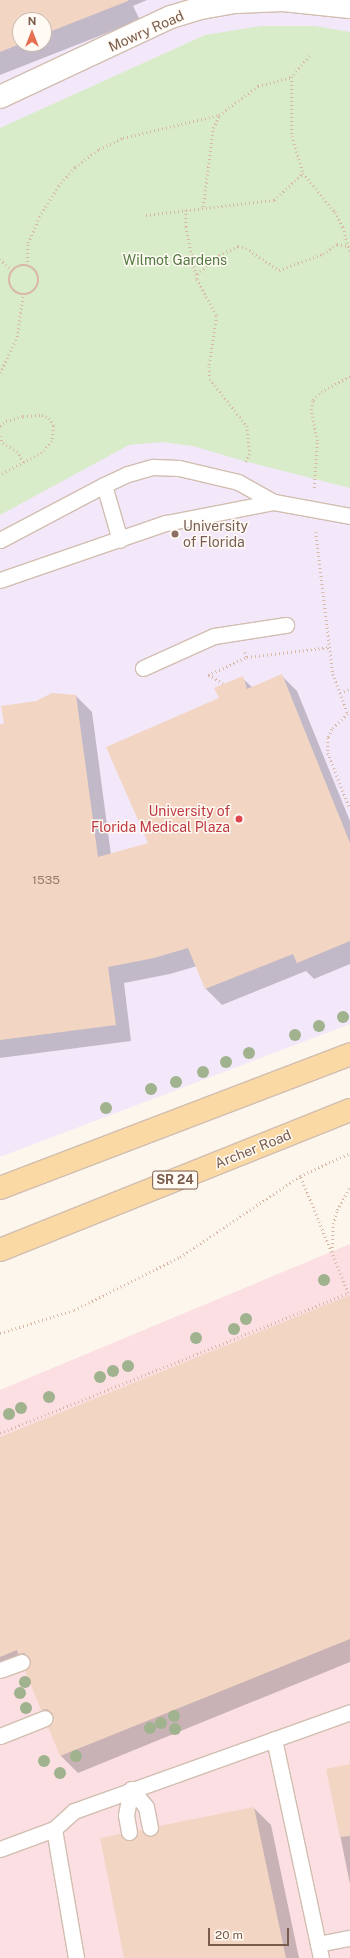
<!DOCTYPE html>
<style>
body{margin:0}
#map{position:relative;width:350px;height:1958px;overflow:hidden;background:#fdf6ec;font-family:"Public Sans",sans-serif}
div>[style]{position:absolute}
.education>*{inset:0;background:#f3e8fa}
.medical>*{inset:0;background:#fbdfe3}
.green>*{inset:0;background:#d8ecc9}
.shadow>*{inset:0;background:#0003}
.building>*{inset:0;background:#f3d5c3}
.path>*{height:2.5px;margin-top:-1.25px;transform-origin:0;background:repeating-linear-gradient(90deg,#d9b8a5 0 1px,transparent 0 4px)}
.path>.ring{margin:-1.25px;padding:0;box-sizing:content-box;background:none;border:2.5px solid #d9b8a5;border-radius:50%}
.roads{filter:drop-shadow(1px 0 #d1beb0) drop-shadow(-1px 0 #d1beb0) drop-shadow(0 1px #d1beb0) drop-shadow(0 -1px #d1beb0)}
.service>*{height:15px;margin:-7.5px;padding:0 7.5px;transform-origin:7.5px;border-radius:7.5px;background:#fff}
.minor>*{height:22px;margin:-11px;padding:0 11px;transform-origin:11px;border-radius:11px;background:#fff}
.primary>*{height:22px;margin:-11px;padding:0 11px;transform-origin:11px;border-radius:11px;background:#fbd9a5}
.trees>*{width:12px;height:12px;margin:-6px;border-radius:50%;background:#a0b28e}
.dots>*{width:11px;height:11px;translate:-50% -50%;box-sizing:border-box;border:2px solid #fffaf3;border-radius:50%}
span{translate:-50% -50%;white-space:nowrap;text-align:center;line-height:1.15;-webkit-text-stroke:3px #fffaf3;paint-order:stroke}
.number-label{font-size:12px;color:#987a6a}
.number-label span{-webkit-text-stroke-width:0}
.shield-label span{padding:1px 3px;background:#fffaf3;border:1px solid;border-radius:3px;-webkit-text-stroke-width:0}
.shield-label{font-size:13px;color:#7a5c4d;font-weight:700}
.street-label{font-size:14px;color:#7a5c4d}
.park-label{font-size:14px;color:#537a41}
.education-label{font-size:14px;color:#785e54}
.left{translate:0 -50%;text-align:left}
.health-label{font-size:14px;color:#be3a42}
.right{translate:-100% -50%;text-align:right}
.north{position:absolute;left:12px;top:12px;width:40px;height:40px;box-sizing:border-box;background:#fffaf3;border:1px solid #cabbb1;border-radius:50%;rotate:0deg;font-size:11px;font-weight:700;line-height:16px;text-align:center;color:#7a5c4d}
.north::after{content:'';display:block;margin:auto;width:14px;height:18px;background:#e76f51;clip-path:polygon(50% 0,100% 100%,50% 72%,0 100%)}
.scale{position:absolute;left:208px;top:1928px;width:81px;height:18px;box-sizing:border-box;border:2px solid #7a5c4d;border-top:0;padding-left:5px;font-size:12px;line-height:14px;white-space:nowrap;color:#7a5c4d;-webkit-text-stroke:3px #fffaf3;paint-order:stroke}
</style>
<div id="map">
<div class="education">
<i style="clip-path:polygon(evenodd,0 0,350px 0,350px 1024px,0 1157px,0 0,20px 20px,44px 20px,44px 44px,20px 44px,20px 20px)"></i>
</div>
<div class="medical">
<i style="clip-path:polygon(350px 1244px,350px 1958px,0 1958px,0 1390px)"></i>
</div>
<div class="green">
<i style="clip-path:polygon(261px 26px,315px 26px,350px 32px,350px 488px,240px 460px,193px 446px,161px 442px,129px 445px,0 515px,0 128px,205px 35px)"></i>
</div>
<div class="shadow">
<i style="clip-path:polygon(evenodd,0 0,147px 0,133px 6px,140px 20px,0 75px,0 0,20px 20px,44px 20px,44px 44px,20px 44px,20px 20px)"></i>
<i style="clip-path:polygon(281px 675px,297px 691px,350px 821px,350px 964px,314px 979px,306px 971px,222px 1005px,206px 989px,197px 966px,170px 974px,124px 983px,131px 1041px,0 1058px,0 725px,76px 696px,92px 712px,111px 855px,150px 844px,220px 699px,242px 678px,253px 688px)"></i>
<i style="clip-path:polygon(350px 1296px,350px 1662px,78px 1773px,61px 1756px,49px 1727px,54px 1721px,42px 1709px,26px 1670px,10px 1676px,0 1666px,0 1438px)"></i>
<i style="clip-path:polygon(350px 1765px,350px 1884px,327px 1770px)"></i>
<i style="clip-path:polygon(254px 1808px,271px 1825px,299px 1958px,125px 1958px,126px 1841px,152px 1838px)"></i>
</div>
<div class="building">
<i style="clip-path:polygon(0 0,128px 0,128px 1px,44px 34px,44px 20px,20px 20px,20px 44px,0 52px)"></i>
<i style="clip-path:polygon(282px 674px,350px 843px,350px 941px,297px 963px,293px 954px,205px 989px,188px 948px,154px 958px,108px 967px,116px 1025px,0 1040px,0 724px,4px 724px,1px 706px,36px 701px,52px 693px,76px 695px,98px 857px,148px 843px,106px 747px,219px 698px,214px 688px,243px 676px,247px 689px)"></i>
<i style="clip-path:polygon(350px 1295px,350px 1639px,60px 1756px,48px 1727px,52px 1723px,53px 1714px,47px 1709px,41px 1710px,25px 1670px,31px 1664px,30px 1659px,24px 1653px,18px 1654px,17px 1650px,0 1657px,0 1437px)"></i>
<i style="clip-path:polygon(350px 1764px,350px 1836px,340px 1837px,326px 1769px)"></i>
<i style="clip-path:polygon(254px 1807px,286px 1958px,124px 1958px,100px 1838px,120px 1834px,126px 1840px,131px 1841px,137px 1835px,138px 1830px,141px 1830px,147px 1836px,152px 1837px,158px 1831px,159px 1826px)"></i>
</div>
<div class="path">
<i style="left:310px;top:56px;width:28px;rotate:131deg"></i>
<i style="left:292px;top:77px;width:59px;rotate:90deg"></i>
<i style="left:292px;top:136px;width:39px;rotate:73deg"></i>
<i style="left:303px;top:173px;width:50px;rotate:50.6deg"></i>
<i style="left:335px;top:212px;width:17px;rotate:62deg"></i>
<i style="left:343px;top:227px;width:26px;rotate:74deg"></i>
<i style="left:203px;top:207px;width:80px;rotate:-82.8deg"></i>
<i style="left:213px;top:128px;width:13px;rotate:-63deg"></i>
<i style="left:186px;top:210px;width:17px;rotate:90deg"></i>
<i style="left:186px;top:227px;width:53px;rotate:78.1deg"></i>
<i style="left:197px;top:279px;width:42px;rotate:61.6deg"></i>
<i style="left:217px;top:316px;width:52px;rotate:98.9deg"></i>
<i style="left:209px;top:367px;width:12px;rotate:85deg"></i>
<i style="left:210px;top:379px;width:60px;rotate:51.8deg"></i>
<i style="left:247px;top:426px;width:28px;rotate:84deg"></i>
<i style="left:250px;top:454px;width:9px;rotate:117deg"></i>
<i style="left:146px;top:215px;width:129px;rotate:-6.7deg"></i>
<i style="left:274px;top:200px;width:40px;rotate:-43deg"></i>
<i style="left:0;top:259px;width:17px;rotate:45deg"></i>
<i class="ring" style="left:9px;top:265px;width:27.5px;height:27.5px"></i>
<i style="left:27px;top:266px;width:23px;rotate:-88deg"></i>
<i style="left:28px;top:243px;width:28px;rotate:-67deg"></i>
<i style="left:39px;top:217px;width:36px;rotate:-58deg"></i>
<i style="left:58px;top:186px;width:25px;rotate:-48deg"></i>
<i style="left:75px;top:167px;width:30px;rotate:-37deg"></i>
<i style="left:99px;top:149px;width:26px;rotate:-25deg"></i>
<i style="left:123px;top:138px;width:99px;rotate:-13.5deg"></i>
<i style="left:219px;top:115px;width:49px;rotate:-36.6deg"></i>
<i style="left:258px;top:86px;width:35px;rotate:-15deg"></i>
<i style="left:197px;top:274px;width:29px;rotate:-41deg"></i>
<i style="left:219px;top:255px;width:21px;rotate:-25deg"></i>
<i style="left:238px;top:246px;width:8px;rotate:14deg"></i>
<i style="left:246px;top:248px;width:40px;rotate:34deg"></i>
<i style="left:279px;top:270px;width:47px;rotate:-20deg"></i>
<i style="left:323px;top:254px;width:17px;rotate:-36deg"></i>
<i style="left:337px;top:244px;width:11px;rotate:10deg"></i>
<i style="left:0;top:373px;width:40px;rotate:-65deg"></i>
<i style="left:17px;top:337px;width:42px;rotate:-81.9deg"></i>
<i style="left:0;top:426px;width:8px;rotate:-40deg"></i>
<i style="left:6px;top:421px;width:18px;rotate:-16deg"></i>
<i style="left:23px;top:416px;width:19px;rotate:-3deg"></i>
<i style="left:42px;top:415px;width:8px;rotate:23deg"></i>
<i style="left:49px;top:418px;width:9px;rotate:58deg"></i>
<i style="left:54px;top:426px;width:15px;rotate:98deg"></i>
<i style="left:52px;top:441px;width:16px;rotate:130deg"></i>
<i style="left:42px;top:453px;width:47px;rotate:152.4deg"></i>
<i style="left:0;top:436px;width:8px;rotate:67deg"></i>
<i style="left:3px;top:443px;width:16px;rotate:30deg"></i>
<i style="left:17px;top:451px;width:15px;rotate:58deg"></i>
<i style="left:314px;top:488px;width:47px;rotate:-86.3deg"></i>
<i style="left:317px;top:441px;width:32px;rotate:-101deg"></i>
<i style="left:311px;top:410px;width:10px;rotate:-79deg"></i>
<i style="left:313px;top:400px;width:11px;rotate:-45deg"></i>
<i style="left:321px;top:392px;width:33px;rotate:-29deg"></i>
<i style="left:316px;top:532px;width:143px;rotate:83.2deg"></i>
<i style="left:333px;top:674px;width:43px;rotate:69.4deg"></i>
<i style="left:348px;top:714px;width:22px;rotate:137deg"></i>
<i style="left:332px;top:729px;width:10px;rotate:114deg"></i>
<i style="left:328px;top:738px;width:15px;rotate:90deg"></i>
<i style="left:328px;top:753px;width:60px;rotate:68.6deg"></i>
<i style="left:245px;top:652px;width:5px;rotate:68deg"></i>
<i style="left:247px;top:657px;width:84px;rotate:-6.9deg"></i>
<i style="left:223px;top:684px;width:17px;rotate:-149deg"></i>
<i style="left:208px;top:675px;width:43px;rotate:-24.8deg"></i>
<i style="left:340px;top:693px;width:11px;rotate:-22deg"></i>
<i style="left:332px;top:1252px;width:28px;rotate:-88deg"></i>
<i style="left:333px;top:1224px;width:15px;rotate:-74deg"></i>
<i style="left:337px;top:1210px;width:26px;rotate:-61deg"></i>
<i style="left:0;top:1333px;width:77px;rotate:-17.3deg"></i>
<i style="left:74px;top:1310px;width:119px;rotate:-26.6deg"></i>
<i style="left:180px;top:1257px;width:145px;rotate:-34deg"></i>
<i style="left:300px;top:1176px;width:55px;rotate:-24.7deg"></i>
<i style="left:0;top:1433px;width:375px;rotate:-21.9deg"></i>
<i style="left:348px;top:1293px;width:126px;rotate:-112.3deg"></i>
</div>
<div class="roads">
<div class="service">
<i style="left:104px;top:485px;width:57px;rotate:73.8deg"></i>
<i style="left:0;top:540px;width:118px;rotate:-27.9deg"></i>
<i style="left:104px;top:485px;width:26px;rotate:-25deg"></i>
<i style="left:128px;top:474px;width:26px;rotate:-16deg"></i>
<i style="left:153px;top:467px;width:26px;rotate:2deg"></i>
<i style="left:179px;top:468px;width:61px;rotate:13.3deg"></i>
<i style="left:238px;top:482px;width:41px;rotate:29.1deg"></i>
<i style="left:274px;top:502px;width:77px;rotate:10.4deg"></i>
<i style="left:0;top:580px;width:176px;rotate:-19deg"></i>
<i style="left:166px;top:523px;width:110px;rotate:-11deg"></i>
<i style="left:143px;top:668px;width:78px;rotate:-24.3deg"></i>
<i style="left:214px;top:636px;width:73px;rotate:-8.7deg"></i>
<i style="left:0;top:1670px;width:23px;rotate:-20deg"></i>
<i style="left:0;top:1736px;width:48px;rotate:-21.8deg"></i>
<i style="left:274px;top:1739px;width:224px;rotate:77.9deg"></i>
<i style="left:131px;top:1789px;width:23px;rotate:50deg"></i>
<i style="left:146px;top:1807px;width:21px;rotate:79deg"></i>
<i style="left:54px;top:1829px;width:131px;rotate:80.3deg"></i>
<i style="left:129px;top:1832px;width:17px;rotate:-100deg"></i>
<i style="left:126px;top:1815px;width:26px;rotate:-79deg"></i>
<i style="left:0;top:1849px;width:58px;rotate:-20.3deg"></i>
<i style="left:54px;top:1829px;width:27px;rotate:-42deg"></i>
<i style="left:74px;top:1811px;width:293px;rotate:-19.7deg"></i>
<i style="left:318px;top:1944px;width:33px;rotate:-11deg"></i>
</div>
<div class="minor">
<i style="left:0;top:97px;width:189px;rotate:-25.1deg"></i>
<i style="left:171px;top:17px;width:31px;rotate:-17deg"></i>
<i style="left:201px;top:8px;width:36px;rotate:-10deg"></i>
<i style="left:236px;top:2px;width:47px;rotate:-2.4deg"></i>
<i style="left:283px;top:0;width:67px;rotate:6deg"></i>
</div>
<div class="primary">
<i style="left:0;top:1188px;width:375px;rotate:-20.9deg"></i>
<i style="left:0;top:1250px;width:377px;rotate:-21.8deg"></i>
</div>
</div>
<div class="trees">
<i style="left:343px;top:1017px"></i>
<i style="left:319px;top:1026px"></i>
<i style="left:295px;top:1035px"></i>
<i style="left:249px;top:1053px"></i>
<i style="left:226px;top:1062px"></i>
<i style="left:203px;top:1072px"></i>
<i style="left:176px;top:1082px"></i>
<i style="left:151px;top:1089px"></i>
<i style="left:106px;top:1108px"></i>
<i style="left:324px;top:1280px"></i>
<i style="left:246px;top:1319px"></i>
<i style="left:234px;top:1329px"></i>
<i style="left:196px;top:1338px"></i>
<i style="left:128px;top:1366px"></i>
<i style="left:113px;top:1371px"></i>
<i style="left:100px;top:1377px"></i>
<i style="left:49px;top:1397px"></i>
<i style="left:21px;top:1408px"></i>
<i style="left:9px;top:1414px"></i>
<i style="left:25px;top:1682px"></i>
<i style="left:20px;top:1693px"></i>
<i style="left:26px;top:1708px"></i>
<i style="left:174px;top:1716px"></i>
<i style="left:161px;top:1723px"></i>
<i style="left:150px;top:1728px"></i>
<i style="left:175px;top:1729px"></i>
<i style="left:76px;top:1756px"></i>
<i style="left:44px;top:1761px"></i>
<i style="left:60px;top:1773px"></i>
</div>
<div class="dots">
<i style="left:175px;top:534px;background:#8d6e63"></i>
<i style="left:239px;top:819px;background:#e0444e"></i>
</div>
<div class="number-label">
<span style="left:46px;top:881px">1535</span>
</div>
<div class="shield-label">
<span style="left:175px;top:1180px">SR 24</span>
</div>
<div class="street-label">
<span style="left:146px;top:31px;rotate:-24deg">Mowry Road</span>
<span style="left:253px;top:1149px;rotate:-22deg">Archer Road</span>
</div>
<div class="park-label">
<span style="left:175px;top:260px">Wilmot Gardens</span>
</div>
<div class="education-label">
<span class="left" style="left:183px;top:534px">University<br>of Florida</span>
</div>
<div class="health-label">
<span class="right" style="left:230px;top:819px">University of<br>Florida Medical Plaza</span>
</div>
<div class="north">N</div>
<div class="scale">20 m</div>
</div>
